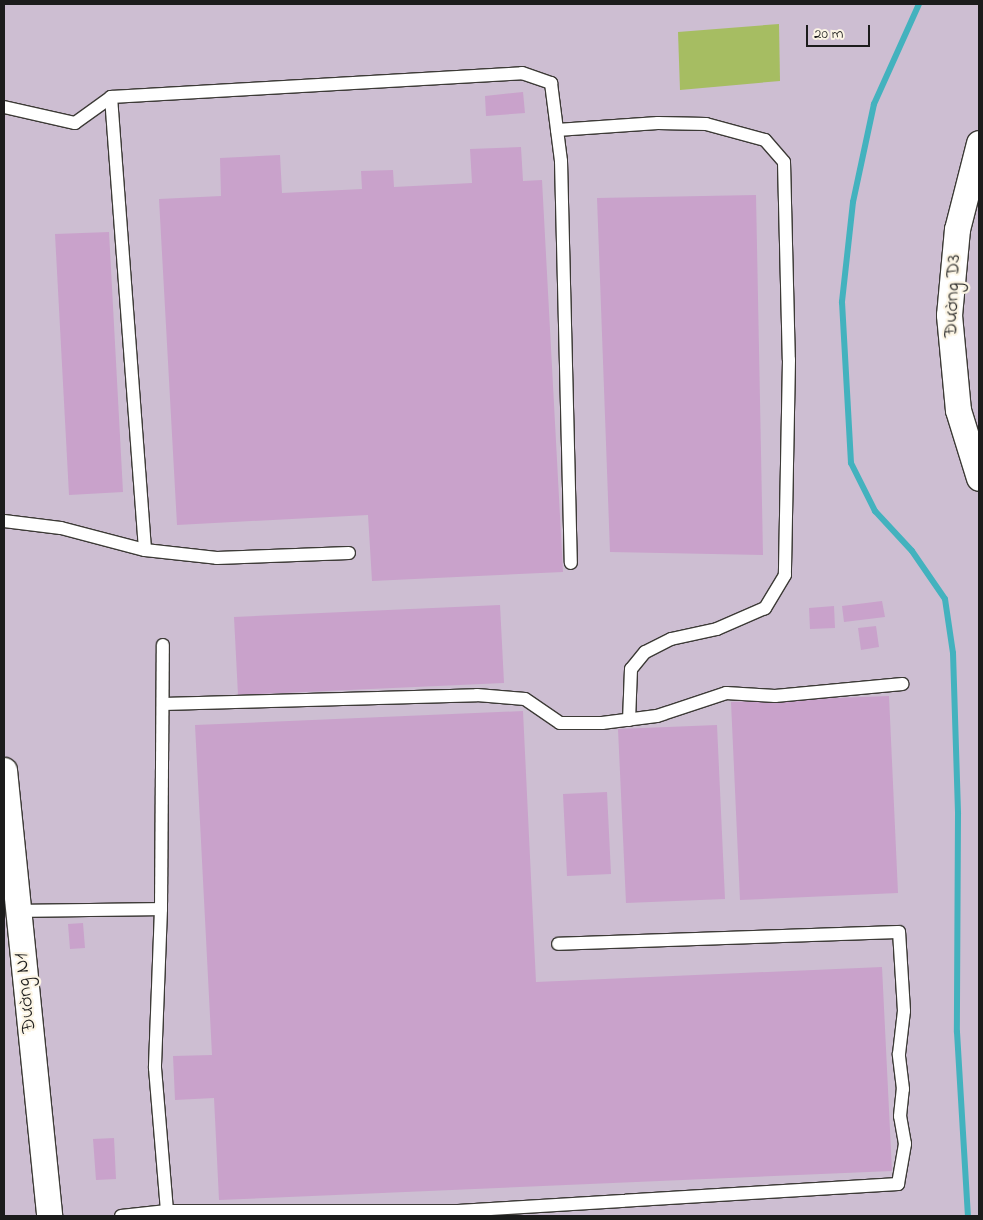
<!DOCTYPE html>
<meta charset="utf-8">
<style>
body{margin:0}
#map{position:relative;width:983px;height:1220px;overflow:hidden;background:#eee7ca;font-family:"Indie Flower",sans-serif}
div>[style]{position:absolute}
.industrial>*{inset:0;background:#cdbed2}
.green>*{inset:0;background:#a6bd62}
.stream>*{height:6px;margin:-3px;padding:0 3px;transform-origin:3px;border-radius:3px;background:#43b2be}
.building>*{inset:0;background:#c9a2cb}
.roads{filter:drop-shadow(1px 0 #3c3a36) drop-shadow(-1px 0 #3c3a36) drop-shadow(0 1px #3c3a36) drop-shadow(0 -1px #3c3a36)}
.service>*{height:12px;margin:-6px;padding:0 6px;transform-origin:6px;border-radius:6px;background:#fff}
.minor>*{height:25px;margin:-12.5px;padding:0 12.5px;transform-origin:12.5px;border-radius:12.5px;background:#fff}
span{translate:-50% -50%;white-space:nowrap;text-align:center;line-height:1.15;-webkit-text-stroke:4.5px #fcf5e5;paint-order:stroke}
.street-label{font-size:20px;color:#1c1c1c}
.frame{position:absolute;inset:0;border:5px solid #1c1c1c;pointer-events:none}
.scale{position:absolute;left:806px;top:25px;width:64px;height:22px;box-sizing:border-box;border:2px solid #1c1c1c;border-top:0;padding-left:6px;font-size:15px;line-height:18px;white-space:nowrap;color:#1c1c1c;-webkit-text-stroke:4px #fcf5e5;paint-order:stroke}
</style>
<div id="map">
<div class="industrial">
<i style="clip-path:polygon(4px 4px,979px 4px,979px 1216px,4px 1216px)"></i>
</div>
<div class="green">
<i style="clip-path:polygon(779px 24px,780px 81px,680px 90px,678px 32px)"></i>
</div>
<div class="stream">
<i style="left:919px;top:4px;width:110px;rotate:114.2deg"></i>
<i style="left:874px;top:104px;width:100px;rotate:102.1deg"></i>
<i style="left:853px;top:202px;width:101px;rotate:96.3deg"></i>
<i style="left:842px;top:302px;width:161px;rotate:86.8deg"></i>
<i style="left:851px;top:463px;width:54px;rotate:63.4deg"></i>
<i style="left:875px;top:511px;width:54px;rotate:47.2deg"></i>
<i style="left:912px;top:551px;width:58px;rotate:55.5deg"></i>
<i style="left:945px;top:599px;width:55px;rotate:81.6deg"></i>
<i style="left:953px;top:653px;width:161px;rotate:88.2deg"></i>
<i style="left:958px;top:814px;width:218px;rotate:90.3deg"></i>
<i style="left:957px;top:1032px;width:184px;rotate:86.6deg"></i>
</div>
<div class="building">
<i style="clip-path:polygon(523px 92px,525px 113px,486px 116px,485px 96px)"></i>
<i style="clip-path:polygon(521px 147px,523px 181px,542px 180px,563px 572px,372px 581px,368px 515px,177px 525px,159px 199px,221px 196px,220px 158px,280px 155px,282px 193px,362px 189px,361px 171px,393px 170px,394px 187px,472px 183px,470px 149px)"></i>
<i style="clip-path:polygon(756px 195px,763px 555px,610px 552px,597px 198px)"></i>
<i style="clip-path:polygon(109px 232px,123px 492px,69px 495px,55px 234px)"></i>
<i style="clip-path:polygon(882px 601px,885px 617px,844px 622px,842px 606px)"></i>
<i style="clip-path:polygon(500px 605px,504px 683px,238px 695px,234px 617px)"></i>
<i style="clip-path:polygon(834px 606px,835px 628px,810px 629px,809px 608px)"></i>
<i style="clip-path:polygon(876px 626px,879px 647px,861px 650px,858px 628px)"></i>
<i style="clip-path:polygon(889px 696px,898px 893px,740px 900px,731px 702px)"></i>
<i style="clip-path:polygon(523px 711px,536px 982px,882px 967px,892px 1171px,219px 1200px,214px 1098px,175px 1100px,173px 1056px,212px 1055px,195px 725px)"></i>
<i style="clip-path:polygon(717px 725px,725px 899px,626px 903px,618px 729px)"></i>
<i style="clip-path:polygon(607px 792px,611px 874px,567px 876px,563px 794px)"></i>
<i style="clip-path:polygon(83px 923px,85px 948px,70px 949px,68px 924px)"></i>
<i style="clip-path:polygon(114px 1138px,116px 1179px,96px 1180px,93px 1139px)"></i>
</div>
<div class="roads">
<div class="service">
<i style="left:111px;top:97px;width:454px;rotate:85.7deg"></i>
<i style="left:145px;top:550px;width:72px;rotate:6.3deg"></i>
<i style="left:217px;top:558px;width:132px;rotate:-2.2deg"></i>
<i style="left:4px;top:107px;width:73px;rotate:12.7deg"></i>
<i style="left:75px;top:123px;width:44px;rotate:-35.8deg"></i>
<i style="left:111px;top:97px;width:412px;rotate:-3.3deg"></i>
<i style="left:522px;top:73px;width:31px;rotate:19deg"></i>
<i style="left:551px;top:83px;width:79px;rotate:82.7deg"></i>
<i style="left:561px;top:161px;width:402px;rotate:88.6deg"></i>
<i style="left:557px;top:130px;width:101px;rotate:-4deg"></i>
<i style="left:658px;top:123px;width:48px;rotate:1.2deg"></i>
<i style="left:706px;top:124px;width:61px;rotate:15.2deg"></i>
<i style="left:765px;top:140px;width:29px;rotate:49deg"></i>
<i style="left:784px;top:162px;width:198px;rotate:88.6deg"></i>
<i style="left:789px;top:360px;width:215px;rotate:91.1deg"></i>
<i style="left:785px;top:575px;width:39px;rotate:121deg"></i>
<i style="left:765px;top:608px;width:52px;rotate:156.4deg"></i>
<i style="left:717px;top:629px;width:47px;rotate:167.7deg"></i>
<i style="left:671px;top:639px;width:29px;rotate:153deg"></i>
<i style="left:645px;top:652px;width:22px;rotate:129deg"></i>
<i style="left:631px;top:669px;width:51px;rotate:92.2deg"></i>
<i style="left:4px;top:521px;width:57px;rotate:7deg"></i>
<i style="left:61px;top:528px;width:87px;rotate:14.7deg"></i>
<i style="left:163px;top:704px;width:314px;rotate:-1.6deg"></i>
<i style="left:477px;top:695px;width:48px;rotate:4.8deg"></i>
<i style="left:525px;top:699px;width:42px;rotate:34.4deg"></i>
<i style="left:560px;top:723px;width:42px"></i>
<i style="left:602px;top:723px;width:55px;rotate:-7.3deg"></i>
<i style="left:657px;top:716px;width:73px;rotate:-18.4deg"></i>
<i style="left:726px;top:693px;width:49px;rotate:3.5deg"></i>
<i style="left:775px;top:696px;width:128px;rotate:-5.4deg"></i>
<i style="left:161px;top:909px;width:159px;rotate:92.2deg"></i>
<i style="left:155px;top:1068px;width:144px;rotate:85.2deg"></i>
<i style="left:167px;top:1211px;width:291px"></i>
<i style="left:458px;top:1211px;width:441px;rotate:-3.5deg"></i>
<i style="left:898px;top:1184px;width:41px;rotate:-80.1deg"></i>
<i style="left:905px;top:1144px;width:28px;rotate:-100deg"></i>
<i style="left:900px;top:1116px;width:27px;rotate:-84deg"></i>
<i style="left:903px;top:1089px;width:35px;rotate:-97deg"></i>
<i style="left:899px;top:1054px;width:43px;rotate:-83.4deg"></i>
<i style="left:904px;top:1011px;width:79px;rotate:-93.6deg"></i>
<i style="left:899px;top:932px;width:341px;rotate:178deg"></i>
<i style="left:18px;top:911px;width:143px;rotate:-0.8deg"></i>
<i style="left:161px;top:909px;width:264px;rotate:-89.6deg"></i>
<i style="left:121px;top:1216px;width:46px;rotate:-6.2deg"></i>
</div>
<div class="minor">
<i style="left:979px;top:143px;width:89px;rotate:104.3deg"></i>
<i style="left:957px;top:229px;width:86px;rotate:95.3deg"></i>
<i style="left:949px;top:315px;width:95px;rotate:84.6deg"></i>
<i style="left:958px;top:410px;width:71px;rotate:72.8deg"></i>
<i style="left:4px;top:770px;width:448px;rotate:84.2deg"></i>
</div>
</div>
<div class="street-label">
<span style="left:953px;top:296px;rotate:-88deg">Đường D3</span>
<span style="left:26px;top:993px;rotate:-96deg">Đường N1</span>
</div>
<div class="frame"></div>
<div class="scale">20 m</div>
</div>
